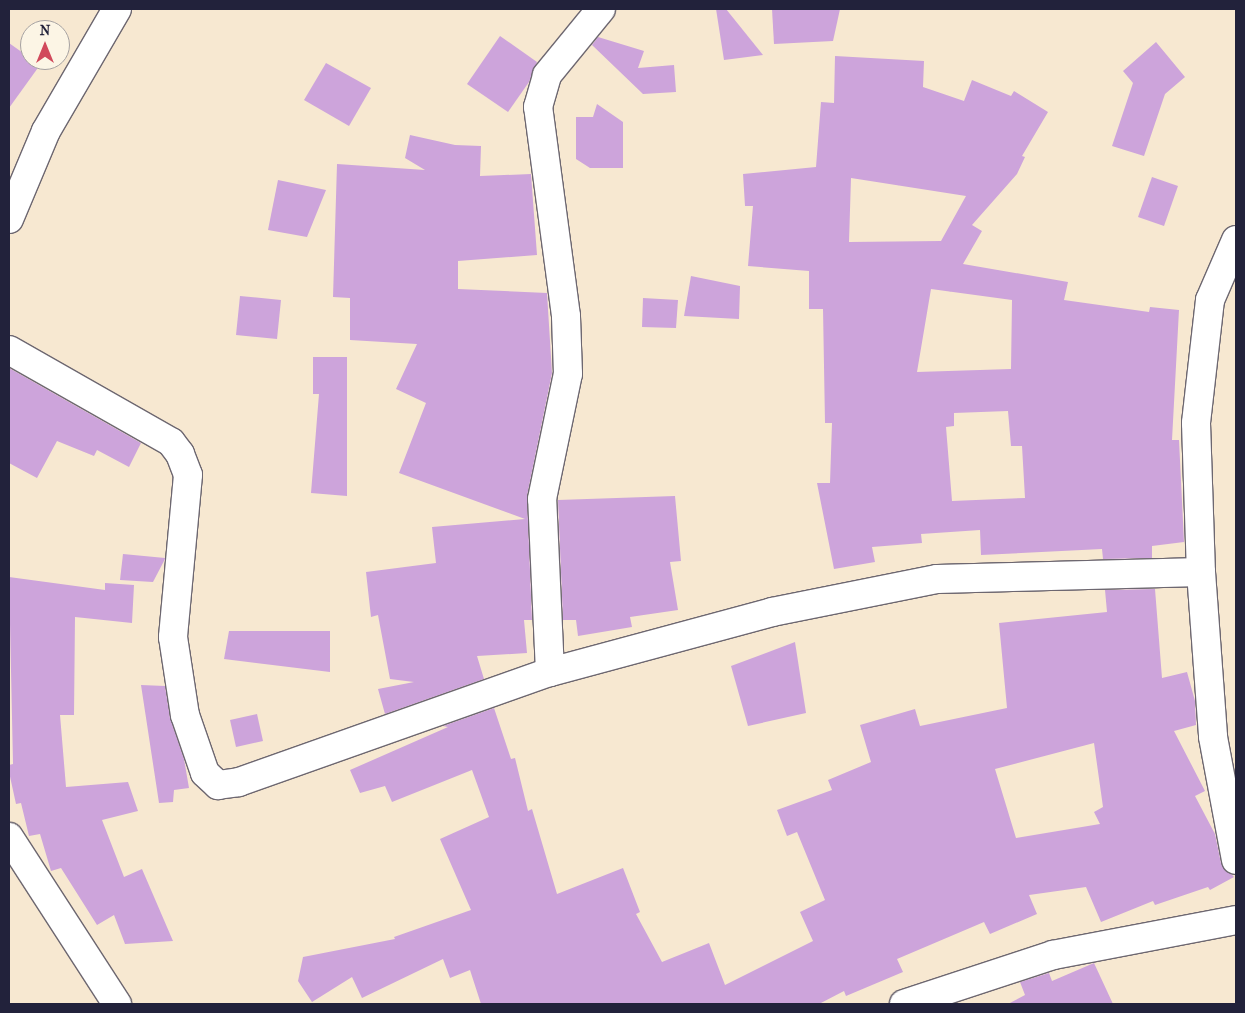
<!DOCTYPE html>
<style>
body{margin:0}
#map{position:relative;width:1245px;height:1013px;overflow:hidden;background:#f7e8d1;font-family:"IM FELL French Canon",serif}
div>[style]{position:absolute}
.building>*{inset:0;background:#cda4db}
.roads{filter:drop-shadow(1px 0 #6d6770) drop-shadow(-1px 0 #6d6770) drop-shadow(0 1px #6d6770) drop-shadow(0 -1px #6d6770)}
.minor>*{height:28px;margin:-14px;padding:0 14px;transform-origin:14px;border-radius:14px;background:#fff}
.secondary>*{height:28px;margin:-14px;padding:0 14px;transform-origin:14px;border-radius:14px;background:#fff}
span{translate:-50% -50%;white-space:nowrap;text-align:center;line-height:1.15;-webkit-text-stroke:4px #fcf5e5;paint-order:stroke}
.frame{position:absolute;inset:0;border:10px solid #22223b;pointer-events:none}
.north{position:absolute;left:20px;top:20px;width:50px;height:50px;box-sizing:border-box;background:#fcf5e5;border:1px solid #a5a1a1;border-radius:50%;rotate:0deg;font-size:14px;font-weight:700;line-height:20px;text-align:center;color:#22223b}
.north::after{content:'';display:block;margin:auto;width:18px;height:22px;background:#d1495b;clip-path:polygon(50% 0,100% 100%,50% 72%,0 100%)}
</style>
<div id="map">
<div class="building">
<i style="clip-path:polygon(716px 9px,726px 9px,763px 55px,724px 60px)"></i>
<i style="clip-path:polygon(772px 9px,840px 9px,833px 41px,774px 44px)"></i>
<i style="clip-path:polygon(500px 36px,537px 62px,529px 82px,508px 112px,467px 84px)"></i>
<i style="clip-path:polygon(598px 37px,644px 51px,638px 68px,674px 65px,676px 92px,643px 94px,592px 45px)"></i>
<i style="clip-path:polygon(1156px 42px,1185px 77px,1165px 94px,1144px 156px,1112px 146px,1133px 83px,1123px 71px)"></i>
<i style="clip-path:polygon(9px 43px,40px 65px,9px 108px)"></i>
<i style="clip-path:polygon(evenodd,835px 56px,924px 61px,923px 87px,964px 101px,972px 80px,1011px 96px,1014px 91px,1048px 112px,1022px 156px,1025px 157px,1017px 174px,972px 225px,982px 231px,963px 264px,1068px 282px,1064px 300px,1149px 312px,1150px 307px,1179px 310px,1172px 440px,1179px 440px,1184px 542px,1152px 546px,1152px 558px,1103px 559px,1102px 549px,981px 555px,980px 530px,921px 534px,922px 543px,872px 547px,875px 562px,834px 569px,817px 483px,830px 483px,832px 423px,825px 423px,823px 309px,809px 309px,809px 271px,748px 266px,753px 206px,745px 206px,743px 174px,816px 167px,821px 102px,834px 103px,835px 56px,851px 178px,966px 196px,941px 241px,849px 242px,851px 178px,835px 56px,931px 289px,1012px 300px,1011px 369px,917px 372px,931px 289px,835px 56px,1008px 411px,1011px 446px,1022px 446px,1025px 498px,952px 501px,946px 427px,954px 426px,954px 413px,1008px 411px)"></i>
<i style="clip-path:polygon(326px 63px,371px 88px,349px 126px,304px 100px)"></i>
<i style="clip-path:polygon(597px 104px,623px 122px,623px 168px,590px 168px,576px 159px,576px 117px,593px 117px)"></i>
<i style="clip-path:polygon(410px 135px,455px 145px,481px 146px,480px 176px,531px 174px,537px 255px,458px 261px,458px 289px,547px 293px,552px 373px,527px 496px,532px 620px,524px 620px,527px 653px,477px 656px,484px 679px,385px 714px,378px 689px,414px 682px,390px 679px,378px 615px,371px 617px,366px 572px,436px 563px,432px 527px,525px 519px,399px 473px,426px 403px,396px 389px,417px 344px,350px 340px,350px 298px,333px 297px,337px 164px,425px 170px,405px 158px)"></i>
<i style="clip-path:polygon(1152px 177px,1178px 186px,1164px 226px,1138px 217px)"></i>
<i style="clip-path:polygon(278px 180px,326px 190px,307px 237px,268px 230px)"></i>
<i style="clip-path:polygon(691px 276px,740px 286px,739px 319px,684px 316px)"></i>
<i style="clip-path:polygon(240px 296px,281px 300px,277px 339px,236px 335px)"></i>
<i style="clip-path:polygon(643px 298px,678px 300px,676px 328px,642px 327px)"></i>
<i style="clip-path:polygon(313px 357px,347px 357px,347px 496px,311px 493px,319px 394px,313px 394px)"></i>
<i style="clip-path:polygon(9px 368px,141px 443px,129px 467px,97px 450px,94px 456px,57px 441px,37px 478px,9px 463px)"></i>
<i style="clip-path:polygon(675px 496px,681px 561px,670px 562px,678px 610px,630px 617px,632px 627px,578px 636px,576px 620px,563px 620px,558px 500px)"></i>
<i style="clip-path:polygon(123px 554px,165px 558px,165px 559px,153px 582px,120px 580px)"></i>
<i style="clip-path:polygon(9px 577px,105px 590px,105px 583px,134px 585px,132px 623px,75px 617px,74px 715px,60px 715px,66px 787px,128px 782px,138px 811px,102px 820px,124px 877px,142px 869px,173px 941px,125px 944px,114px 915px,97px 925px,61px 868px,51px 871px,40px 834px,29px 836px,21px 803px,16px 804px,9px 772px,9px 765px,13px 764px)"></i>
<i style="clip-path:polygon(evenodd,1155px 589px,1162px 678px,1187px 672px,1195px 701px,1196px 725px,1174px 731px,1205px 791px,1195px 796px,1215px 834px,1221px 863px,1234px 877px,1210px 890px,1208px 887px,1155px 905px,1153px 901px,1101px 922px,1086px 887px,1029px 895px,1037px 914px,990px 934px,984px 922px,897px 959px,903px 972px,846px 996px,844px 991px,819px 1004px,481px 1004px,470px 970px,450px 978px,443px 959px,362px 998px,352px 977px,312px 1002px,298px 981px,303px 957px,395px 939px,394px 937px,471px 910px,440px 839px,489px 817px,472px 770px,392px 802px,385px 786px,360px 793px,350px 770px,448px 727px,443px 726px,494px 708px,511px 759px,515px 758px,528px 811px,532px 809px,557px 894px,623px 868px,640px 912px,636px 914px,662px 962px,709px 943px,725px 985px,813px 941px,800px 912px,825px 900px,797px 832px,787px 836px,777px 810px,832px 790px,828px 780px,871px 762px,860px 725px,915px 709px,920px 726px,1007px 708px,999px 623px,1107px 612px,1105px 590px,1155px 589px,1094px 743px,1103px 807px,1094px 812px,1100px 824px,1016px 838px,995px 769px,1094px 743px)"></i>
<i style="clip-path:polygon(229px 631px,330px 631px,330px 672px,224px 659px)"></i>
<i style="clip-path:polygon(795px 642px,806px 713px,748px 726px,731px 666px)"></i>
<i style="clip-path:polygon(141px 685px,165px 686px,170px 718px,184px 759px,189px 788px,174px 790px,173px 802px,159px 803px)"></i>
<i style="clip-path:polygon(257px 714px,263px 741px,236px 747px,230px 720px)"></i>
<i style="clip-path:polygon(1094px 963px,1113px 1004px,1008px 1004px,1025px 995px,1020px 982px,1049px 973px,1052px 981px)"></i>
</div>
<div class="roads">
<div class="minor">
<i style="left:1236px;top:240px;width:65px;rotate:113.4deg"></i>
<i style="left:1210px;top:300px;width:124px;rotate:96.5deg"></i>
<i style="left:1196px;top:423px;width:149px;rotate:88.1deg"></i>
<i style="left:1201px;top:572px;width:165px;rotate:85.8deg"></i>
<i style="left:1213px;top:737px;width:125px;rotate:79.4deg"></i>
<i style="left:9px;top:350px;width:186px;rotate:29.6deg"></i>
<i style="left:171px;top:442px;width:15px;rotate:53deg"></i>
<i style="left:180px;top:454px;width:22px;rotate:69deg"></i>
<i style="left:188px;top:475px;width:163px;rotate:95.3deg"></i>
<i style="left:173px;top:637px;width:79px;rotate:81.3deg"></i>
<i style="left:185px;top:715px;width:61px;rotate:71deg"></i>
<i style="left:205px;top:773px;width:18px;rotate:43deg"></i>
<i style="left:218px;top:785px;width:21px;rotate:-8deg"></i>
<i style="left:239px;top:782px;width:330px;rotate:-19.5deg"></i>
<i style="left:550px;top:672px;width:230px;rotate:-15.1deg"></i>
<i style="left:772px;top:612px;width:168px;rotate:-11.3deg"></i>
<i style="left:937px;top:579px;width:264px;rotate:-1.5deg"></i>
<i style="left:550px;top:672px;width:173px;rotate:-92.6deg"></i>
<i style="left:542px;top:499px;width:128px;rotate:-78.3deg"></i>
<i style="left:568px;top:374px;width:58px;rotate:-92deg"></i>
<i style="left:566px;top:316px;width:211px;rotate:-97.6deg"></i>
<i style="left:538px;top:107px;width:33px;rotate:-74deg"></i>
<i style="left:547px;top:75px;width:85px;rotate:-50.7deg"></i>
<i style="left:904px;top:1004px;width:157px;rotate:-18.2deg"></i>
<i style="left:1053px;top:955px;width:186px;rotate:-10.8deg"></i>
</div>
<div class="secondary">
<i style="left:9px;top:219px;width:95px;rotate:-67.2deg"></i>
<i style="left:46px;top:131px;width:141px;rotate:-59.8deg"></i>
<i style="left:9px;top:837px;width:199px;rotate:57.1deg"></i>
</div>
</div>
<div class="frame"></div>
<div class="north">N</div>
</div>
